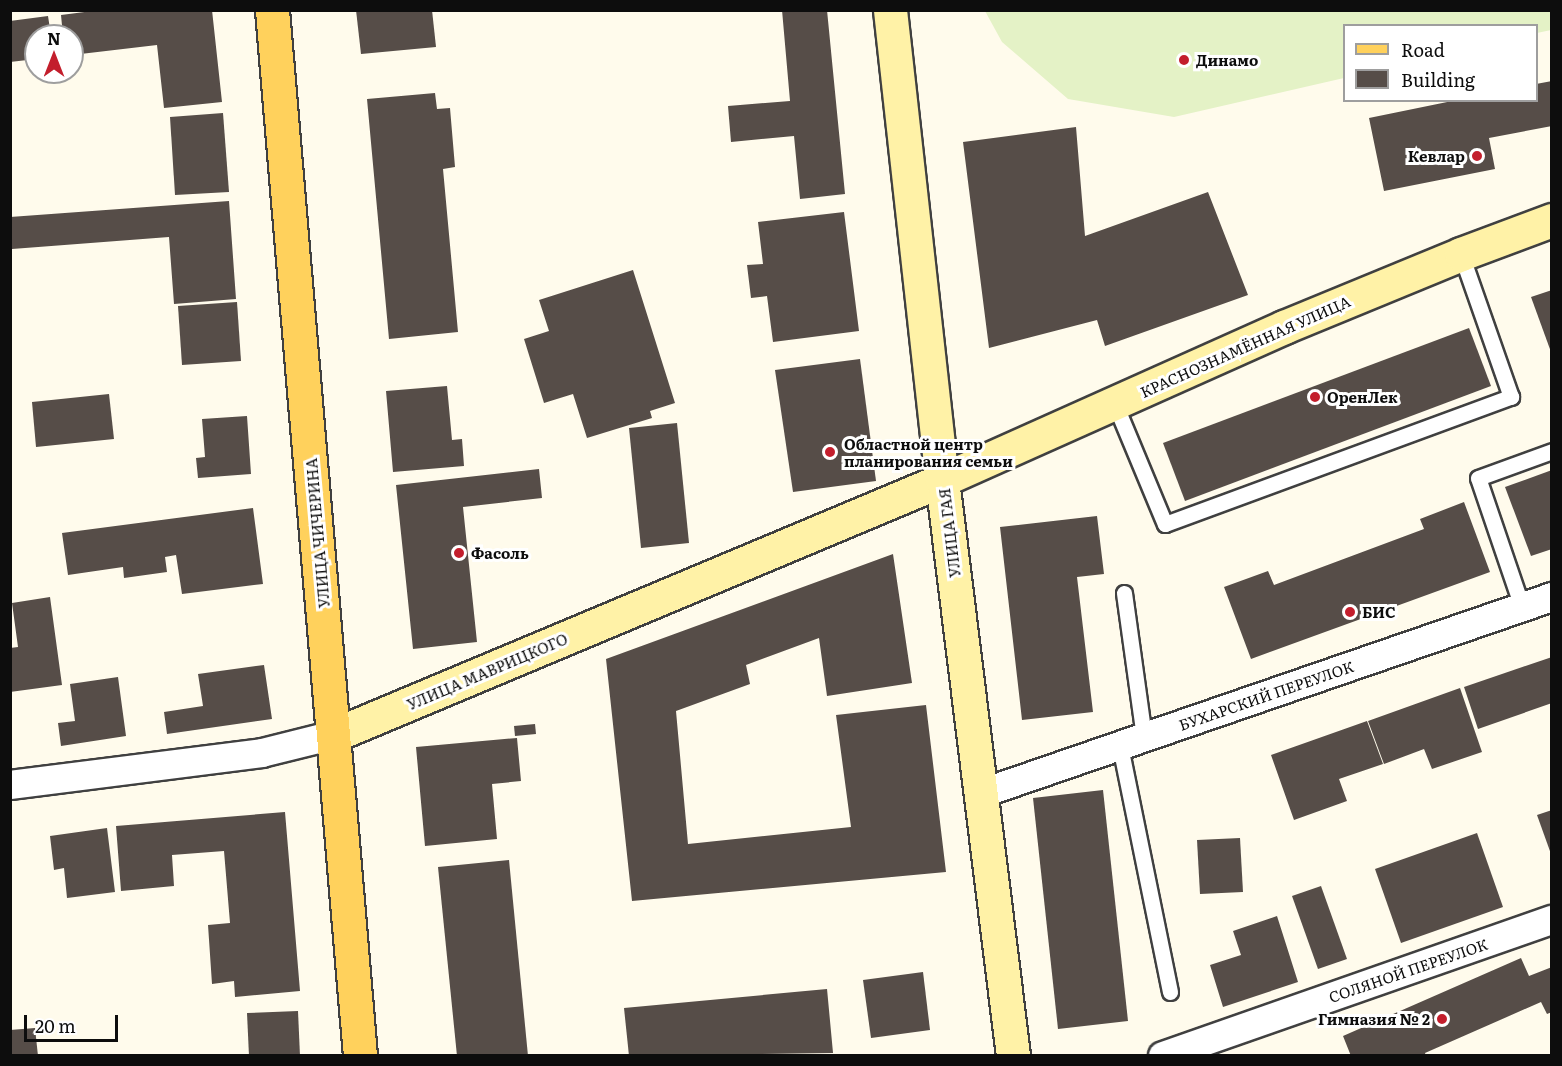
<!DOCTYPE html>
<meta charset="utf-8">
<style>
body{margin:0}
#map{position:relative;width:1562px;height:1066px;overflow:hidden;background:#fffbec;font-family:Literata,serif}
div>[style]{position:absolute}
.pitch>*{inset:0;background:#e4f2c6}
.building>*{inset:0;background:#564d48}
.roads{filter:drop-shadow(2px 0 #404040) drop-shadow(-2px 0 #404040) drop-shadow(0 2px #404040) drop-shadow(0 -2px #404040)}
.lane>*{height:15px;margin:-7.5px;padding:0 7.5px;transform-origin:7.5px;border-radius:7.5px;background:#fff}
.street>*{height:28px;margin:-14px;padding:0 14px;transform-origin:14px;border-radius:14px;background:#fff}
.secondary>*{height:33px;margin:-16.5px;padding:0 16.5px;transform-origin:16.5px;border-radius:16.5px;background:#fff2a7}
.primary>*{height:33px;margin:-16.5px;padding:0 16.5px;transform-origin:16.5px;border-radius:16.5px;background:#ffd15c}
.dots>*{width:16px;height:16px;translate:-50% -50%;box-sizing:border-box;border:3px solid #fff;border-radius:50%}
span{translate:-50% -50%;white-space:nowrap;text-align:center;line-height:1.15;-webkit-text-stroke:6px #fff;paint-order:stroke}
.poi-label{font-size:15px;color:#0d0d0d;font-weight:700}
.left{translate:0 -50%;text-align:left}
.right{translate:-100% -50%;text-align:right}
.street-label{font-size:15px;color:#0d0d0d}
.frame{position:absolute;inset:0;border:12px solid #0d0d0d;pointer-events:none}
.legend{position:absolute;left:1343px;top:24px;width:195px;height:78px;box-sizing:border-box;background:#fff;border:2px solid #9e9e9e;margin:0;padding:8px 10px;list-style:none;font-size:18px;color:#0d0d0d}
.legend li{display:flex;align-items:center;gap:12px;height:30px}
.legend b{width:30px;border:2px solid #9e9e9e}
.north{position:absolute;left:24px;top:24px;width:60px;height:60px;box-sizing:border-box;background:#fff;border:2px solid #9e9e9e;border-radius:50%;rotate:0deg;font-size:16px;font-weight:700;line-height:24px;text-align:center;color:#0d0d0d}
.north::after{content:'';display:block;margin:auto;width:21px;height:27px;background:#c31e2c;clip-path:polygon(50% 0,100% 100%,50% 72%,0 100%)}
.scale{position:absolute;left:24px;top:1015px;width:94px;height:27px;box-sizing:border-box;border:3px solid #0d0d0d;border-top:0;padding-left:8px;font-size:18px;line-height:21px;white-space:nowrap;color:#0d0d0d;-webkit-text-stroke:4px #fff;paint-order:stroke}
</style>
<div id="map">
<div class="pitch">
<i style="clip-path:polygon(1551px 10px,1551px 30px,1537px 33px,1536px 26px,1344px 26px,1344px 78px,1174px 117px,1068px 99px,1002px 42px,985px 11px)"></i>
</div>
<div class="building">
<i style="clip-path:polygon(100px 10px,212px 10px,222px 102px,164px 108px,157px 45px,72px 55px,72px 36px,63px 36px,61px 15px)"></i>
<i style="clip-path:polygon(356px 10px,432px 10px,436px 47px,361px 54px)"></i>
<i style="clip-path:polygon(782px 10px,827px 10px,845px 194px,800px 199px,794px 136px,731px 142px,728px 106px,790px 101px)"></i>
<i style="clip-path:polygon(48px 16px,50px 29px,56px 28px,57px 36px,36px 36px,36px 59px,10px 62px,10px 21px)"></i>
<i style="clip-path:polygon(1552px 81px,1552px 126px,1489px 138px,1495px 169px,1384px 191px,1369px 118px,1457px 100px,1536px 100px,1536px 84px)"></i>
<i style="clip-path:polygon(435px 93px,437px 109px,450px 108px,455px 167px,443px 169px,458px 332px,389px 339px,367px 99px)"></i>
<i style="clip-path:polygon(223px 113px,229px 192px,175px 195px,170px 117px)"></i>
<i style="clip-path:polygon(1076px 127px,1085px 236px,1208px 192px,1248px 295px,1105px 346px,1097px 320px,989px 348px,963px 142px)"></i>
<i style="clip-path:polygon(229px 201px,236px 299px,174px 304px,169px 237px,12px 249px,10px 217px)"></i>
<i style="clip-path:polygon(844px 212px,859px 331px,773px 342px,767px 296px,751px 298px,747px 265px,763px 264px,758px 222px)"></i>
<i style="clip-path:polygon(633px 270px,675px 403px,650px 411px,652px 418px,587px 438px,573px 394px,544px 403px,524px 339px,549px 331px,539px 300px)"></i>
<i style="clip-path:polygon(1552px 290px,1552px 352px,1551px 352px,1531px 297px)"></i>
<i style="clip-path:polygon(237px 302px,241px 361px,182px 365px,178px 306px)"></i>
<i style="clip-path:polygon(1469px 328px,1491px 386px,1185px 501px,1163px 443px)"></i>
<i style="clip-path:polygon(860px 359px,876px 481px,793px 492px,775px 370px)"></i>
<i style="clip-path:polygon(447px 386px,452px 440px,462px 439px,464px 466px,393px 472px,386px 391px)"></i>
<i style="clip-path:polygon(109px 394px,114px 439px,36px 447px,32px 402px)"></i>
<i style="clip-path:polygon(247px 416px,251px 474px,198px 478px,196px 458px,205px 457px,202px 419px)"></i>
<i style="clip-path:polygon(677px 423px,689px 543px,641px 548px,629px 428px)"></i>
<i style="clip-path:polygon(539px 469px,542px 498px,463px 507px,477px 642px,413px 649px,396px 485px)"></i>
<i style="clip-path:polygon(1552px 470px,1552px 549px,1531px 556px,1505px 487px)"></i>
<i style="clip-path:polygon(1464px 502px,1490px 572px,1251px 659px,1224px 587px,1268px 571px,1274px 585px,1424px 529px,1420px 519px)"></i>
<i style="clip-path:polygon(253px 508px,263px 584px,182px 594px,176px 555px,165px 557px,167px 572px,124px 578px,123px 567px,68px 575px,62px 533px)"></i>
<i style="clip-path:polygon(1097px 516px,1104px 574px,1077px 577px,1093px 712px,1022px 720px,1000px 527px)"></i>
<i style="clip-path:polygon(893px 554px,912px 683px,827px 696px,819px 638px,746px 665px,750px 684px,676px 711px,688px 844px,851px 827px,836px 715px,926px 705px,946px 872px,632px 901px,606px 659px)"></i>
<i style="clip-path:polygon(50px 597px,62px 685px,10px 692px,10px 648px,18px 647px,12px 603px)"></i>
<i style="clip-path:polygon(1552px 657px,1552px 703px,1478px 729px,1464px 687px)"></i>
<i style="clip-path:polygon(264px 665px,272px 719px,167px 734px,164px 712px,203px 706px,198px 674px)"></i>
<i style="clip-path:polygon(118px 677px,126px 736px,61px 746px,58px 723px,75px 721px,70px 684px)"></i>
<i style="clip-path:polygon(1460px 688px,1482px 752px,1432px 769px,1424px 749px,1384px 764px,1368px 721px)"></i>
<i style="clip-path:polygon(1367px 721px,1383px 764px,1339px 779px,1347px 801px,1294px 820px,1271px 755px)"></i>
<i style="clip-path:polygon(535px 724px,536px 734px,515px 736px,514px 726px)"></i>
<i style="clip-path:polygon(517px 738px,521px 781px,492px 784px,497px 839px,425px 846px,416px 747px)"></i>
<i style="clip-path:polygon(1103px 790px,1128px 1021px,1058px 1029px,1033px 798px)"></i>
<i style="clip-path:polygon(1552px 810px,1552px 853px,1551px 854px,1537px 815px)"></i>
<i style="clip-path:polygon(285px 812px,300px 991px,235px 997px,234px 981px,212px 984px,208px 925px,230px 923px,224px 851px,172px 855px,174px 886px,121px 891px,116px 826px)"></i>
<i style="clip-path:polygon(107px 828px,115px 892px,67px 898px,64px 868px,54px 870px,50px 836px)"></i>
<i style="clip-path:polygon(1477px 833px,1503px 907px,1401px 943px,1375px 869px)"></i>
<i style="clip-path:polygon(1240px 838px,1243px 892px,1200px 894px,1197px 840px)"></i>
<i style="clip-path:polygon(509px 860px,528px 1056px,457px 1056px,438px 867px)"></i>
<i style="clip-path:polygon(1321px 886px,1347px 959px,1318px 969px,1292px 896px)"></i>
<i style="clip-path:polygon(1277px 916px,1298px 982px,1223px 1007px,1210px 965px,1241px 955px,1233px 931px)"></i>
<i style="clip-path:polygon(1521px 958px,1529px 976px,1552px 967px,1552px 1012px,1547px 1014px,1541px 1002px,1425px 1053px,1426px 1056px,1351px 1056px,1343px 1036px)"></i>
<i style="clip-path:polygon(923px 972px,930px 1030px,871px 1038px,863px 980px)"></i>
<i style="clip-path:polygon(827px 989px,833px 1053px,629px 1056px,624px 1008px)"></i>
<i style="clip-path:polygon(298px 1011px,300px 1056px,249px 1056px,247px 1013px)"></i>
<i style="clip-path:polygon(35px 1028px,38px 1056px,10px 1056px,10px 1030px)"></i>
</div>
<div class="roads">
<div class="lane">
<i style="left:1115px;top:404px;width:130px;rotate:67.4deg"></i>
<i style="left:1165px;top:524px;width:369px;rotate:-20.2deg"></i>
<i style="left:1511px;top:397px;width:151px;rotate:-109.3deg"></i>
<i style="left:1124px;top:593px;width:145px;rotate:82.1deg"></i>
<i style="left:1522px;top:607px;width:136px;rotate:-108.8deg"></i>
<i style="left:1478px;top:478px;width:79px;rotate:-20deg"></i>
<i style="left:1120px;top:746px;width:251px;rotate:78.5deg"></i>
</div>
<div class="street">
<i style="left:10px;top:785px;width:254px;rotate:-7.2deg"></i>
<i style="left:262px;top:753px;width:74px;rotate:-14deg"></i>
<i style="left:980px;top:794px;width:605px;rotate:-19deg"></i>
<i style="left:1163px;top:1056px;width:412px;rotate:-19.3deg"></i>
</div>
<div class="secondary">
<i style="left:890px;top:10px;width:473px;rotate:83.7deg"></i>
<i style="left:942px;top:480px;width:580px;rotate:82.97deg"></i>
<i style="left:334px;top:735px;width:659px;rotate:-22.75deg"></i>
<i style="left:942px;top:480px;width:375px;rotate:-24.1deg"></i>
<i style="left:1284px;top:327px;width:191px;rotate:-22.4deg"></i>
<i style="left:1461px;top:254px;width:97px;rotate:-20.5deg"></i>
</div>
<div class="primary">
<i style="left:272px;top:10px;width:1050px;rotate:85.19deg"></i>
</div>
</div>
<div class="dots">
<i style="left:1184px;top:60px;background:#c31e2c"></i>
<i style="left:1477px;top:156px;background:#c31e2c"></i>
<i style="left:1315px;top:397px;background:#c31e2c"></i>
<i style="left:830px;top:452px;background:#c31e2c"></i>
<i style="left:459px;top:553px;background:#c31e2c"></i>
<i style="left:1350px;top:612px;background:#c31e2c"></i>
<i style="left:1442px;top:1019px;background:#c31e2c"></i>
</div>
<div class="poi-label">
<span class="left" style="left:1196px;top:60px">Динамо</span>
<span class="right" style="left:1465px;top:156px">Кевлар</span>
<span class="left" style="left:1327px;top:397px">ОренЛек</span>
<span class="left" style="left:844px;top:452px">Областной центр<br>планирования семьи</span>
<span class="left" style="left:471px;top:553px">Фасоль</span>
<span class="left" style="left:1362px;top:612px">БИС</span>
<span class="right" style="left:1430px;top:1019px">Гимназия № 2</span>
</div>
<div class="street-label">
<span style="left:1245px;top:346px;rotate:-24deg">КРАСНОЗНАМЁННАЯ УЛИЦА</span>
<span style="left:317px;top:533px;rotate:-95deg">УЛИЦА ЧИЧЕРИНА</span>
<span style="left:949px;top:533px;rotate:-97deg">УЛИЦА ГАЯ</span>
<span style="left:487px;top:671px;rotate:-23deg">УЛИЦА МАВРИЦКОГО</span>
<span style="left:1266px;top:695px;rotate:-19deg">БУХАРСКИЙ ПЕРЕУЛОК</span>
<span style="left:1408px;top:970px;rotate:-19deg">СОЛЯНОЙ ПЕРЕУЛОК</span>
</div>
<div class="frame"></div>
<ul class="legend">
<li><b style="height:8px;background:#ffd15c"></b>Road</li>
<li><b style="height:16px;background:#564d48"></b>Building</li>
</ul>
<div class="north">N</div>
<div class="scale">20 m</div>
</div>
